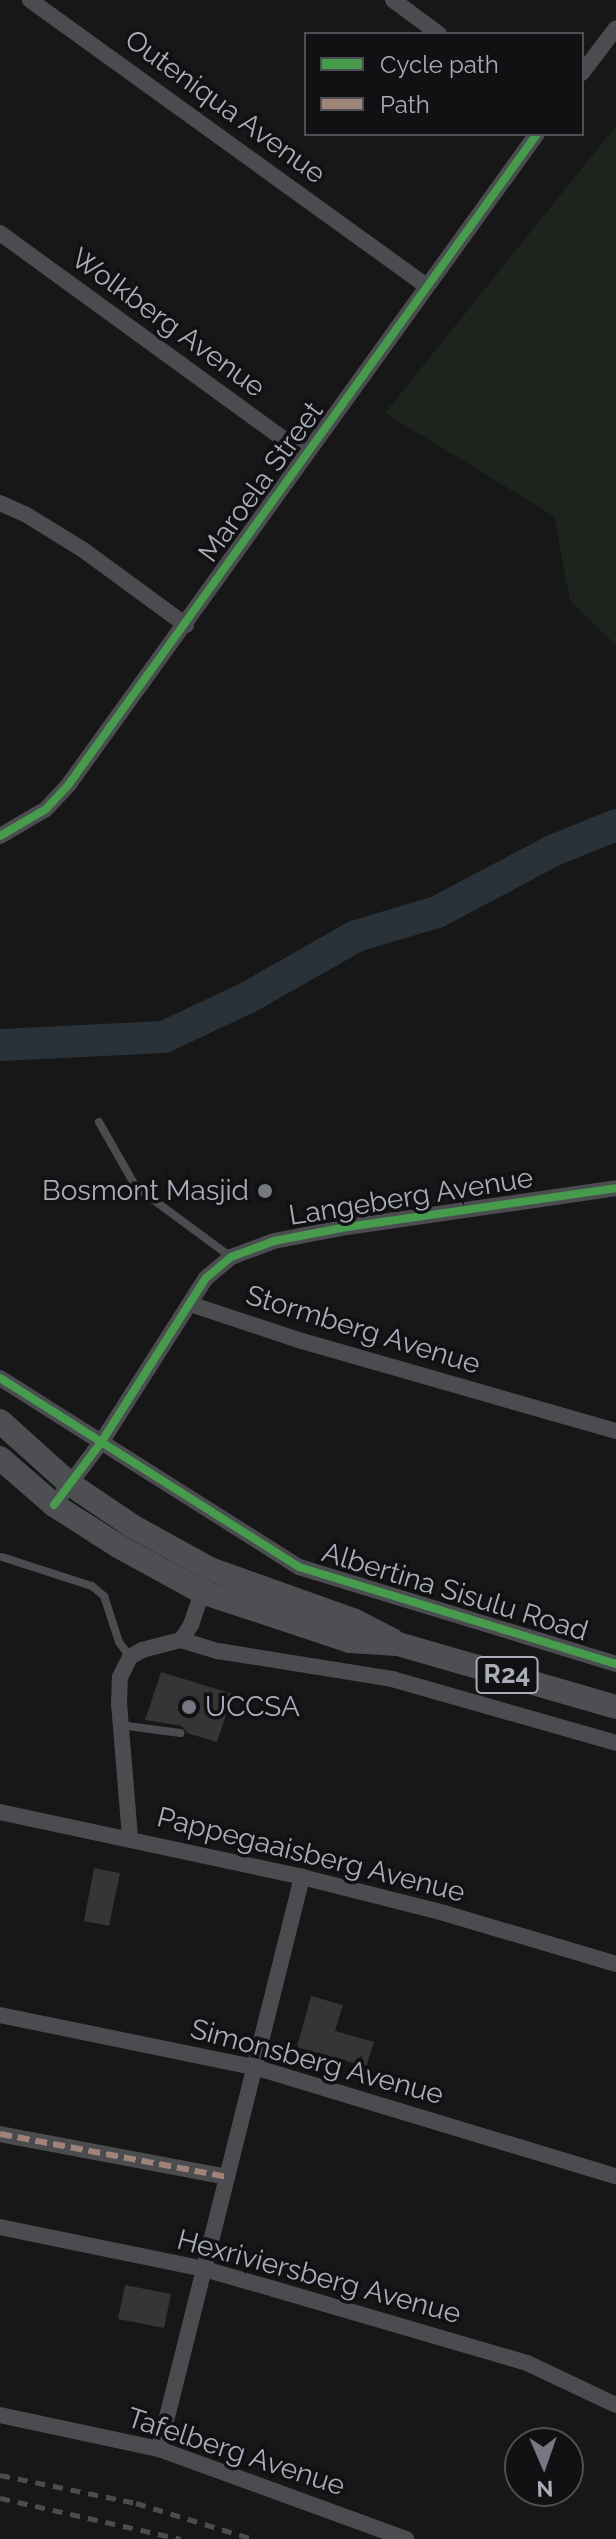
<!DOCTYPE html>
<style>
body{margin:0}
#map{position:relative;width:616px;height:2539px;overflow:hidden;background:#171717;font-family:Raleway,sans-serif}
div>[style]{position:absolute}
.green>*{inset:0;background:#1d241e}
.river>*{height:32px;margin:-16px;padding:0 16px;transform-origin:16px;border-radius:16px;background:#2a3239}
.building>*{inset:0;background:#353536}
.service>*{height:8px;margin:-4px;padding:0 4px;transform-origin:4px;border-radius:4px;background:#4b4c50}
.minor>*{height:16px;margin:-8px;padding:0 8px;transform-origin:8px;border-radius:8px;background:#4b4c50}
.primary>*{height:24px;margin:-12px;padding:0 12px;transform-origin:12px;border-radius:12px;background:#4d4f52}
.rail>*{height:5px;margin-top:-2.5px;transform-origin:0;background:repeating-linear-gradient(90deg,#4b4c4f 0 10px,transparent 0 18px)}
.quiet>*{height:6px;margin-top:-3px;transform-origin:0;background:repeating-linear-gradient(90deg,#a18479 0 12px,transparent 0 18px)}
.cycleway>*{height:8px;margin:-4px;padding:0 4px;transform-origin:4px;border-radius:4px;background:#469c4c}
.dots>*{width:22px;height:22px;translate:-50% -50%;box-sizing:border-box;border:4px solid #111113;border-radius:50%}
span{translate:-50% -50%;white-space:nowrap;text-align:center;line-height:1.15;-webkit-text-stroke:7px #111113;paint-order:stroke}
.shield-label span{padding:2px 6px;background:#111113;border:2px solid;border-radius:6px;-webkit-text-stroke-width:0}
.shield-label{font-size:26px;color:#a8adb8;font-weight:700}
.street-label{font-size:28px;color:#a8adb8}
.poi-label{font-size:28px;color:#a8adb8}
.right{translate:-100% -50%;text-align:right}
.left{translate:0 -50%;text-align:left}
.legend{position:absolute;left:304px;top:32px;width:280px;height:104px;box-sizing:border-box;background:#111113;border:2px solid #4d4f55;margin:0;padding:10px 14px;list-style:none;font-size:24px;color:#a8adb8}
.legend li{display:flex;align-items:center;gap:16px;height:40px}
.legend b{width:40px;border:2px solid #4d4f55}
.north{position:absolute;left:504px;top:2427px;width:80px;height:80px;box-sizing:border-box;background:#111113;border:2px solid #4d4f55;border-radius:50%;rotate:178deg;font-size:22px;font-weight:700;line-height:32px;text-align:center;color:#a8adb8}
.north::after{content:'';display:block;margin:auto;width:28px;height:36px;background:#757880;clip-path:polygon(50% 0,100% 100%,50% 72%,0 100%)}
</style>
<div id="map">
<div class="green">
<i style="clip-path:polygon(616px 126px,616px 645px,570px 601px,554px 516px,385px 413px)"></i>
</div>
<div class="river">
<i style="left:0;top:1045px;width:164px;rotate:-2.8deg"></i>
<i style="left:164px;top:1037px;width:92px;rotate:-25.2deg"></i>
<i style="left:247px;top:998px;width:125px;rotate:-29.6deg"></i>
<i style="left:356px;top:936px;width:84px;rotate:-16.5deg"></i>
<i style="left:437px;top:912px;width:130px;rotate:-27.9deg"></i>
<i style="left:552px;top:851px;width:69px;rotate:-22.1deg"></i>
</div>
<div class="building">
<i style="clip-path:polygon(161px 1672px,233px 1694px,217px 1742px,187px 1733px,182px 1726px,145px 1720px)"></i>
<i style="clip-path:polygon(94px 1868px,120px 1873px,109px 1926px,84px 1921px)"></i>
<i style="clip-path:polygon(311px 1996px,343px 2005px,335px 2031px,374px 2042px,366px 2067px,297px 2047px)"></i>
<i style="clip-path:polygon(125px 2285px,171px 2294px,164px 2328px,118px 2319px)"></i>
</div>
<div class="service">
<i style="left:99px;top:1122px;width:75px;rotate:60.4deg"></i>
<i style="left:136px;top:1187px;width:118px;rotate:36.4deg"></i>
<i style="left:2px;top:1557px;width:95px;rotate:17.9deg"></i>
<i style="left:92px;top:1586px;width:16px;rotate:40deg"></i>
<i style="left:104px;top:1596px;width:48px;rotate:71.9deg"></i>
<i style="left:119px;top:1642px;width:19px;rotate:54deg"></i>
<i style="left:120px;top:1725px;width:61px;rotate:7.6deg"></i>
</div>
<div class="minor">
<i style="left:30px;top:0;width:489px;rotate:35.8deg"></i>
<i style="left:393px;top:0;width:57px;rotate:36.5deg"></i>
<i style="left:582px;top:73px;width:56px;rotate:-52.9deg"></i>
<i style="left:0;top:233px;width:377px;rotate:36deg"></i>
<i style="left:0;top:503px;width:27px;rotate:24deg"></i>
<i style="left:25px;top:514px;width:67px;rotate:31.6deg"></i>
<i style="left:82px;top:549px;width:129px;rotate:36.2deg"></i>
<i style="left:0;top:836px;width:53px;rotate:-30.4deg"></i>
<i style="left:46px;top:809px;width:34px;rotate:-47deg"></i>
<i style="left:69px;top:784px;width:801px;rotate:-54.25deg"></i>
<i style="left:190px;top:1304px;width:118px;rotate:18.3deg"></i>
<i style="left:302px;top:1341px;width:327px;rotate:16deg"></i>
<i style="left:0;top:1378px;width:354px;rotate:32.3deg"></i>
<i style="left:299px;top:1567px;width:332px;rotate:17deg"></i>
<i style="left:54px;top:1505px;width:80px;rotate:-53.1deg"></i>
<i style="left:102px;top:1441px;width:193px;rotate:-57.5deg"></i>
<i style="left:206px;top:1278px;width:33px;rotate:-40deg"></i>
<i style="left:231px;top:1257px;width:46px;rotate:-20.4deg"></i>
<i style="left:274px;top:1241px;width:74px;rotate:-10.9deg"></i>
<i style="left:347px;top:1227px;width:272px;rotate:-8.2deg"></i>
<i style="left:181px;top:1640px;width:18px;rotate:-56deg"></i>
<i style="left:191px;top:1625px;width:44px;rotate:-71.6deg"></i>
<i style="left:0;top:1812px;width:309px;rotate:12.1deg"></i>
<i style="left:302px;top:1877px;width:146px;rotate:14.2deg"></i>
<i style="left:444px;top:1913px;width:179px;rotate:16.5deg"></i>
<i style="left:130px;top:1837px;width:133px;rotate:-94.7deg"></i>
<i style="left:119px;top:1704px;width:27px;rotate:-88deg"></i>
<i style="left:120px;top:1677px;width:22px;rotate:-63deg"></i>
<i style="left:130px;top:1657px;width:14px;rotate:-30deg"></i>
<i style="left:142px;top:1650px;width:40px;rotate:-14.4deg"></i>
<i style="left:181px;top:1640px;width:39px;rotate:17deg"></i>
<i style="left:218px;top:1651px;width:176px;rotate:9.1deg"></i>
<i style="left:392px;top:1679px;width:233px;rotate:15.9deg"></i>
<i style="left:0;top:2015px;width:259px;rotate:11.6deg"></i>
<i style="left:254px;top:2067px;width:378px;rotate:16.8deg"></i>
<i style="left:0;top:2134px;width:231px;rotate:10.7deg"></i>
<i style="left:0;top:2227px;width:208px;rotate:11.6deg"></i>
<i style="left:204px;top:2269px;width:73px;rotate:15.9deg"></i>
<i style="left:274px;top:2289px;width:264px;rotate:16.3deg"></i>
<i style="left:527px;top:2363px;width:98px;rotate:25.3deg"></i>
<i style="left:0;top:2415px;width:163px;rotate:12.1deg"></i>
<i style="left:159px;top:2449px;width:263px;rotate:20deg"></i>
<i style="left:159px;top:2449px;width:590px;rotate:-75.96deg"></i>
</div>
<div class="primary">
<i style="left:0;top:1421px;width:94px;rotate:42deg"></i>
<i style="left:70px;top:1484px;width:75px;rotate:34.1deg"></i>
<i style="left:132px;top:1526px;width:89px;rotate:28.9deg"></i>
<i style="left:210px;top:1569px;width:154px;rotate:19.7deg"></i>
<i style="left:355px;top:1621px;width:42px;rotate:27.2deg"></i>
<i style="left:0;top:1458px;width:72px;rotate:41deg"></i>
<i style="left:54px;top:1505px;width:76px;rotate:32.6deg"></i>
<i style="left:118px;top:1546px;width:96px;rotate:28.7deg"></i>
<i style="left:202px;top:1592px;width:156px;rotate:18.3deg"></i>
<i style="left:350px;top:1641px;width:48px;rotate:3.6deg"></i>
<i style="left:398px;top:1644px;width:227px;rotate:16.1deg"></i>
</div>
<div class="rail">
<i style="left:0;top:2475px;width:139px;rotate:11.6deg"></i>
<i style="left:136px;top:2503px;width:122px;rotate:17.1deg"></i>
<i style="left:0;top:2498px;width:185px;rotate:12.8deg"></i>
</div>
<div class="quiet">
<i style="left:0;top:2134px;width:231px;rotate:10.7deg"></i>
</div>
<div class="cycleway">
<i style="left:0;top:836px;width:53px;rotate:-30.4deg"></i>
<i style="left:46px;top:809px;width:34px;rotate:-47deg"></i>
<i style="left:69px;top:784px;width:801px;rotate:-54.25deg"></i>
<i style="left:0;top:1378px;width:354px;rotate:32.3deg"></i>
<i style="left:299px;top:1567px;width:332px;rotate:17deg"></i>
<i style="left:54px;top:1505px;width:80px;rotate:-53.1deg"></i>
<i style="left:102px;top:1441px;width:193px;rotate:-57.5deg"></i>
<i style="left:206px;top:1278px;width:33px;rotate:-40deg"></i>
<i style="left:231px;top:1257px;width:46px;rotate:-20.4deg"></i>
<i style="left:274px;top:1241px;width:74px;rotate:-10.9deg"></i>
<i style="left:347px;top:1227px;width:272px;rotate:-8.2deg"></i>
</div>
<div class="dots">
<i style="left:265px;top:1191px;background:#757880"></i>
<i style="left:189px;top:1707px;background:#757880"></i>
</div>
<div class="shield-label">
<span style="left:507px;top:1675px">R24</span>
</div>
<div class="street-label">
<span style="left:225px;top:107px;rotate:36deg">Outeniqua Avenue</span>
<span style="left:168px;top:323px;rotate:36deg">Wolkberg Avenue</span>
<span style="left:261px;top:482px;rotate:-54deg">Maroela Street</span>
<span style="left:411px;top:1197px;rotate:-9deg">Langeberg Avenue</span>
<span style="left:363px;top:1330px;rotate:17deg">Stormberg Avenue</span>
<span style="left:455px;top:1592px;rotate:17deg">Albertina Sisulu Road</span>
<span style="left:311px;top:1855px;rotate:14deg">Pappegaaisberg Avenue</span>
<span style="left:317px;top:2062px;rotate:15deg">Simonsberg Avenue</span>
<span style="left:319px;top:2277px;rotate:15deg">Hexriviersberg Avenue</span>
<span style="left:236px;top:2452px;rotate:18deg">Tafelberg Avenue</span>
</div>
<div class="poi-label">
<span class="right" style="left:249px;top:1191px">Bosmont Masjid</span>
<span class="left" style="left:205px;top:1707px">UCCSA</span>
</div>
<ul class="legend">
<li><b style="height:10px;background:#469c4c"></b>Cycle path</li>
<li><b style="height:10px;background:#a18479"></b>Path</li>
</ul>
<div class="north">N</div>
</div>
